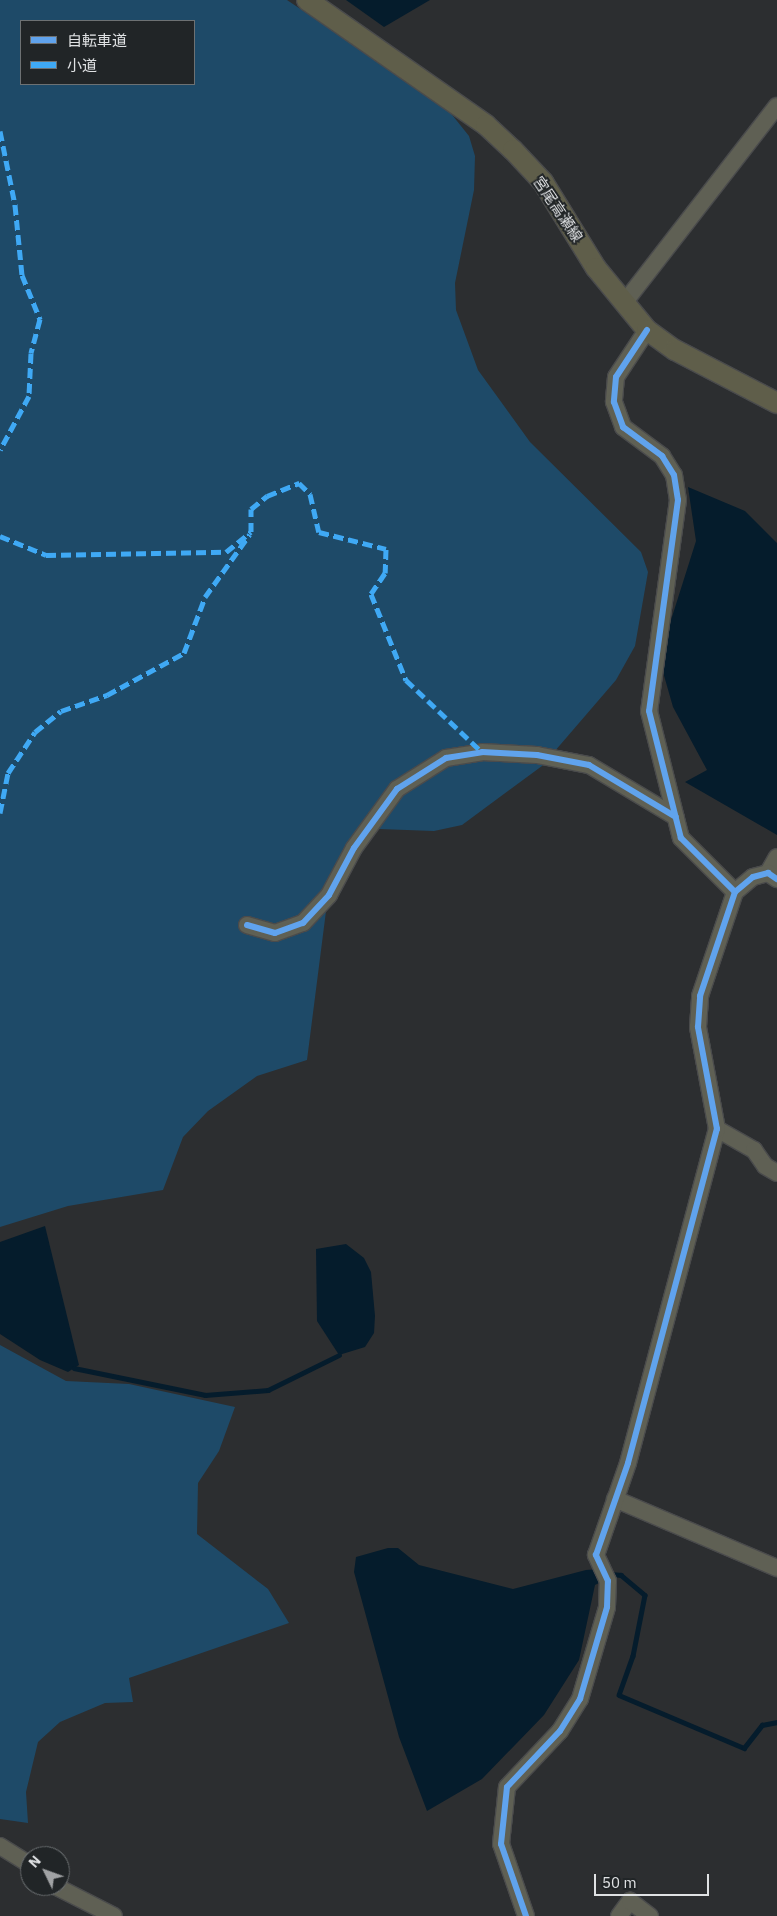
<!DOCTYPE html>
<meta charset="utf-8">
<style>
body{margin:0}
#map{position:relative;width:777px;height:1916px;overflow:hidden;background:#2c2e30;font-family:"IBM Plex Sans","Noto Sans JP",sans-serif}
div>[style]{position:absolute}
.green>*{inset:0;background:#1e4a68}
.water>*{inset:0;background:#051c2c}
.stream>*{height:4.5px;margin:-2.25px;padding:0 2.25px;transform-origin:2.25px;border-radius:2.25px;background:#051c2c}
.roads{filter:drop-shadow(1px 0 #4a4b4c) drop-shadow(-1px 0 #4a4b4c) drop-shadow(0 1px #4a4b4c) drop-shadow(0 -1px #4a4b4c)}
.minor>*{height:16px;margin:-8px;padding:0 8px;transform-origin:8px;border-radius:8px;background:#5f6054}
.major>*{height:20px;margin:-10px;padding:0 10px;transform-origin:10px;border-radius:10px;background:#5f5e4a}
.quiet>*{height:5px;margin-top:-2.5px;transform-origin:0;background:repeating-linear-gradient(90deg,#3fa9f5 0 10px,transparent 0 15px)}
.cycleway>*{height:6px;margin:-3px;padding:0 3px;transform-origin:3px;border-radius:3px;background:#60a3ed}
span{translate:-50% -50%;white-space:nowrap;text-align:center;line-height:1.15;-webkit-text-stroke:4px #212527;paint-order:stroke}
.street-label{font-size:15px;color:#e0e2e4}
.legend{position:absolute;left:20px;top:20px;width:175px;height:65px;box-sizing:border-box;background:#212527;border:1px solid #6d7173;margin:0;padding:6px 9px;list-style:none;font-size:15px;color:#e0e2e4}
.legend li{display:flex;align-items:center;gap:10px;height:25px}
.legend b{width:25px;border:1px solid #6d7173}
.north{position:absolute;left:20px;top:1846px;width:50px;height:50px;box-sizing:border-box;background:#212527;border:1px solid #6d7173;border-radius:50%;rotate:312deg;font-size:14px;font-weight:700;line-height:20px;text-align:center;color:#e0e2e4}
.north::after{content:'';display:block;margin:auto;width:18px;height:22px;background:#a1a3a5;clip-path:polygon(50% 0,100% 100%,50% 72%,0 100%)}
.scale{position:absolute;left:594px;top:1874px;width:115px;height:22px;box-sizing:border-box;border:2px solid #e0e2e4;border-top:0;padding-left:6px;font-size:15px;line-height:18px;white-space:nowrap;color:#e0e2e4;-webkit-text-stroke:4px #212527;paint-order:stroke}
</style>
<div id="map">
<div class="green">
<i style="clip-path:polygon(evenodd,0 0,287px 0,445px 106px,469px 136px,475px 156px,474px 190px,455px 283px,456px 310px,478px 370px,530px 442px,641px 552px,648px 572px,635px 646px,616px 680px,542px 766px,462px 825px,434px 831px,379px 829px,361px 836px,330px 880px,307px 1060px,257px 1076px,208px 1111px,183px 1137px,163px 1190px,68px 1206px,0 1227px,0 0,21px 21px,194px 21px,194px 84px,21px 84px,21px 21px)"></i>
<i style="clip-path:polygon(0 1345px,66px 1381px,129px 1384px,235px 1407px,219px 1451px,198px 1483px,197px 1534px,268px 1589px,289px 1623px,129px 1678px,133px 1702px,105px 1703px,60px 1722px,38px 1742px,26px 1792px,28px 1823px,0 1819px)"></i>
</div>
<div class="water">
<i style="clip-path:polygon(346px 0,430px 0,384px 27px)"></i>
<i style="clip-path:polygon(688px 487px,745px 511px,777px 543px,777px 835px,685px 782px,707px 770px,673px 707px,659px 658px,696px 541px)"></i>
<i style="clip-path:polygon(45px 1226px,79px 1365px,68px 1372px,40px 1360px,0 1334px,0 1242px)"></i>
<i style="clip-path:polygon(346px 1244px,364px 1258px,371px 1272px,375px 1316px,374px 1333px,365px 1347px,339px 1355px,317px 1321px,316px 1249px)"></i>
<i style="clip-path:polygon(388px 1548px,398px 1548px,419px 1565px,513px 1589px,586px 1570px,599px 1569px,603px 1581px,595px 1585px,579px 1660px,544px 1715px,482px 1779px,427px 1811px,399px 1737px,354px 1572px,356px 1557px)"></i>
</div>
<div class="stream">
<i style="left:74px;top:1368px;width:134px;rotate:11.6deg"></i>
<i style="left:205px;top:1395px;width:63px;rotate:-4.5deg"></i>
<i style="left:268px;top:1390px;width:79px;rotate:-26.2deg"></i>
<i style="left:611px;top:1574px;width:10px;rotate:6deg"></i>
<i style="left:621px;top:1575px;width:31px;rotate:40deg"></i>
<i style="left:645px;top:1595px;width:62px;rotate:101.1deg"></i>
<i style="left:633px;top:1656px;width:41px;rotate:109.7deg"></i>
<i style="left:619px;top:1695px;width:136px;rotate:23deg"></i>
<i style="left:744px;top:1748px;width:29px;rotate:-52deg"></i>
<i style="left:762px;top:1725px;width:15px;rotate:-11deg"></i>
</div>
<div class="roads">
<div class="minor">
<i style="left:624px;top:303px;width:249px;rotate:-52.2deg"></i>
<i style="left:647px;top:330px;width:56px;rotate:123.4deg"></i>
<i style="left:616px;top:377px;width:25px;rotate:95deg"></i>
<i style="left:614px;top:402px;width:27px;rotate:70deg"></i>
<i style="left:623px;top:427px;width:49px;rotate:36.6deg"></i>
<i style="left:662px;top:456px;width:22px;rotate:58deg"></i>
<i style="left:674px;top:475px;width:25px;rotate:81deg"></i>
<i style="left:678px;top:500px;width:213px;rotate:97.8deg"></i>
<i style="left:649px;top:711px;width:131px;rotate:75.9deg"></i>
<i style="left:681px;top:838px;width:76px;rotate:45deg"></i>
<i style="left:768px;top:873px;width:18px;rotate:-61deg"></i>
<i style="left:247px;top:925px;width:29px;rotate:16deg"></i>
<i style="left:275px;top:933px;width:30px;rotate:-20deg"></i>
<i style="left:303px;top:923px;width:38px;rotate:-47deg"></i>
<i style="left:329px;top:895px;width:53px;rotate:-62deg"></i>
<i style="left:354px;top:848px;width:73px;rotate:-53.9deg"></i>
<i style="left:397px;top:789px;width:58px;rotate:-32.3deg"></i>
<i style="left:446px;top:758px;width:36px;rotate:-9deg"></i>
<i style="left:482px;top:752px;width:55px;rotate:3.1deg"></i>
<i style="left:537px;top:755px;width:53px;rotate:10.9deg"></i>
<i style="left:589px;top:765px;width:101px;rotate:30.9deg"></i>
<i style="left:717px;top:1129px;width:43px;rotate:29.6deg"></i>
<i style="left:754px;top:1150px;width:19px;rotate:55deg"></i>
<i style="left:765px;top:1166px;width:14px;rotate:30deg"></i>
<i style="left:615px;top:1499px;width:176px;rotate:23.1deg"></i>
<i style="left:0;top:1846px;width:36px;rotate:32deg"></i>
<i style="left:55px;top:1886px;width:66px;rotate:27deg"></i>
<i style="left:526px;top:1916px;width:76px;rotate:-109.1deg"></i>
<i style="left:501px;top:1844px;width:57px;rotate:-84deg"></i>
<i style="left:507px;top:1787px;width:77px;rotate:-46.6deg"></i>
<i style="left:560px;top:1731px;width:38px;rotate:-58deg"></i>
<i style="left:580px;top:1699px;width:96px;rotate:-73.6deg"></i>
<i style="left:607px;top:1607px;width:26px;rotate:-88deg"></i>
<i style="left:608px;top:1581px;width:29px;rotate:-115deg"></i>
<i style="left:596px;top:1555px;width:97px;rotate:-70.8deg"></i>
<i style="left:628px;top:1463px;width:346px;rotate:-75.1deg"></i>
<i style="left:717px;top:1129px;width:104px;rotate:-100.6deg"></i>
<i style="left:698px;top:1027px;width:31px;rotate:-86deg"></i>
<i style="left:700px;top:996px;width:110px;rotate:-71.4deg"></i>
<i style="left:735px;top:892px;width:23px;rotate:-40deg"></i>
<i style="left:753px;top:877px;width:16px;rotate:-15deg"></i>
<i style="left:768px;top:873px;width:11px;rotate:34deg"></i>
<i style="left:619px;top:1916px;width:19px;rotate:-54deg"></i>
<i style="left:630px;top:1901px;width:25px;rotate:37deg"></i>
</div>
<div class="major">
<i style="left:307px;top:0;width:218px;rotate:34.9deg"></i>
<i style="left:486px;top:125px;width:37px;rotate:43deg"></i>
<i style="left:513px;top:150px;width:44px;rotate:46.8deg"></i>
<i style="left:543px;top:182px;width:101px;rotate:58.4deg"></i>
<i style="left:596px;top:268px;width:80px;rotate:50.6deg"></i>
<i style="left:647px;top:330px;width:34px;rotate:36deg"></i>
<i style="left:675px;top:350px;width:115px;rotate:27.5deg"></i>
</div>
</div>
<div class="quiet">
<i style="left:0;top:131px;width:76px;rotate:78.5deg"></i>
<i style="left:15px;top:205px;width:70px;rotate:84.3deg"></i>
<i style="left:22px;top:275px;width:48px;rotate:67.8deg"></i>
<i style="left:40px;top:319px;width:35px;rotate:105deg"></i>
<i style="left:31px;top:353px;width:43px;rotate:92.7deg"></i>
<i style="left:29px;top:396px;width:61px;rotate:118.2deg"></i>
<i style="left:0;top:536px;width:50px;rotate:22.4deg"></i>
<i style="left:46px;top:555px;width:180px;rotate:-1deg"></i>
<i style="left:226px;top:552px;width:32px;rotate:-39deg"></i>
<i style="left:251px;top:532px;width:23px;rotate:-90deg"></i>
<i style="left:251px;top:509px;width:21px;rotate:-39deg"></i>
<i style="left:267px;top:496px;width:35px;rotate:-22deg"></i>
<i style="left:299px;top:483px;width:16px;rotate:45deg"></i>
<i style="left:310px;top:494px;width:39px;rotate:77deg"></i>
<i style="left:319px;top:532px;width:69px;rotate:14.2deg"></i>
<i style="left:386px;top:549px;width:24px;rotate:92deg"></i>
<i style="left:385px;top:573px;width:25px;rotate:124deg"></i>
<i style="left:371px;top:594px;width:93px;rotate:67.9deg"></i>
<i style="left:406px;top:680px;width:105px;rotate:43.5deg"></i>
<i style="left:0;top:813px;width:41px;rotate:-78.7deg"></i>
<i style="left:8px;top:773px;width:49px;rotate:-56.6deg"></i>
<i style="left:35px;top:732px;width:33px;rotate:-39deg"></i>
<i style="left:61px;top:711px;width:49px;rotate:-19.2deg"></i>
<i style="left:107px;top:695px;width:88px;rotate:-28.6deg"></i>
<i style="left:184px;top:653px;width:60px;rotate:-69.4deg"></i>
<i style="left:205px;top:597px;width:77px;rotate:-54.5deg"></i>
</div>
<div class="cycleway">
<i style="left:647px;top:330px;width:56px;rotate:123.4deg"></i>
<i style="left:616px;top:377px;width:25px;rotate:95deg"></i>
<i style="left:614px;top:402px;width:27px;rotate:70deg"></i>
<i style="left:623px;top:427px;width:49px;rotate:36.6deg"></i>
<i style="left:662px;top:456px;width:22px;rotate:58deg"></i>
<i style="left:674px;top:475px;width:25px;rotate:81deg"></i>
<i style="left:678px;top:500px;width:213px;rotate:97.8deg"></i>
<i style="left:649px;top:711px;width:131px;rotate:75.9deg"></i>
<i style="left:681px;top:838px;width:76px;rotate:45deg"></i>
<i style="left:247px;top:925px;width:29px;rotate:16deg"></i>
<i style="left:275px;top:933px;width:30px;rotate:-20deg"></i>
<i style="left:303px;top:923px;width:38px;rotate:-47deg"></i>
<i style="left:329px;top:895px;width:53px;rotate:-62deg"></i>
<i style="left:354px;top:848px;width:73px;rotate:-53.9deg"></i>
<i style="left:397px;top:789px;width:58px;rotate:-32.3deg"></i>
<i style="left:446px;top:758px;width:36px;rotate:-9deg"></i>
<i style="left:482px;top:752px;width:55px;rotate:3.1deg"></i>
<i style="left:537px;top:755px;width:53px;rotate:10.9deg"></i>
<i style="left:589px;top:765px;width:101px;rotate:30.9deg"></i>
<i style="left:526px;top:1916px;width:76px;rotate:-109.1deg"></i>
<i style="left:501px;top:1844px;width:57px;rotate:-84deg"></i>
<i style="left:507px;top:1787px;width:77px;rotate:-46.6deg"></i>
<i style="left:560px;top:1731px;width:38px;rotate:-58deg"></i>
<i style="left:580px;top:1699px;width:96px;rotate:-73.6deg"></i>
<i style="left:607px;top:1607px;width:26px;rotate:-88deg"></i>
<i style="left:608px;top:1581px;width:29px;rotate:-115deg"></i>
<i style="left:596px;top:1555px;width:97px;rotate:-70.8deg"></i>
<i style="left:628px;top:1463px;width:346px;rotate:-75.1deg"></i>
<i style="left:717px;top:1129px;width:104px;rotate:-100.6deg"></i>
<i style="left:698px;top:1027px;width:31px;rotate:-86deg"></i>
<i style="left:700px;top:996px;width:110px;rotate:-71.4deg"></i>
<i style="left:735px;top:892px;width:23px;rotate:-40deg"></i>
<i style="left:753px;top:877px;width:16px;rotate:-15deg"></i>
<i style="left:768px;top:873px;width:11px;rotate:34deg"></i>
</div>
<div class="street-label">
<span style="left:558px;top:209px;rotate:56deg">宮尾高瀬線</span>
</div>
<ul class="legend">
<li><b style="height:6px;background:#60a3ed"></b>自転車道</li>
<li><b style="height:6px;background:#3fa9f5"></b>小道</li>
</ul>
<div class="north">N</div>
<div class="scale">50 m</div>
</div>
